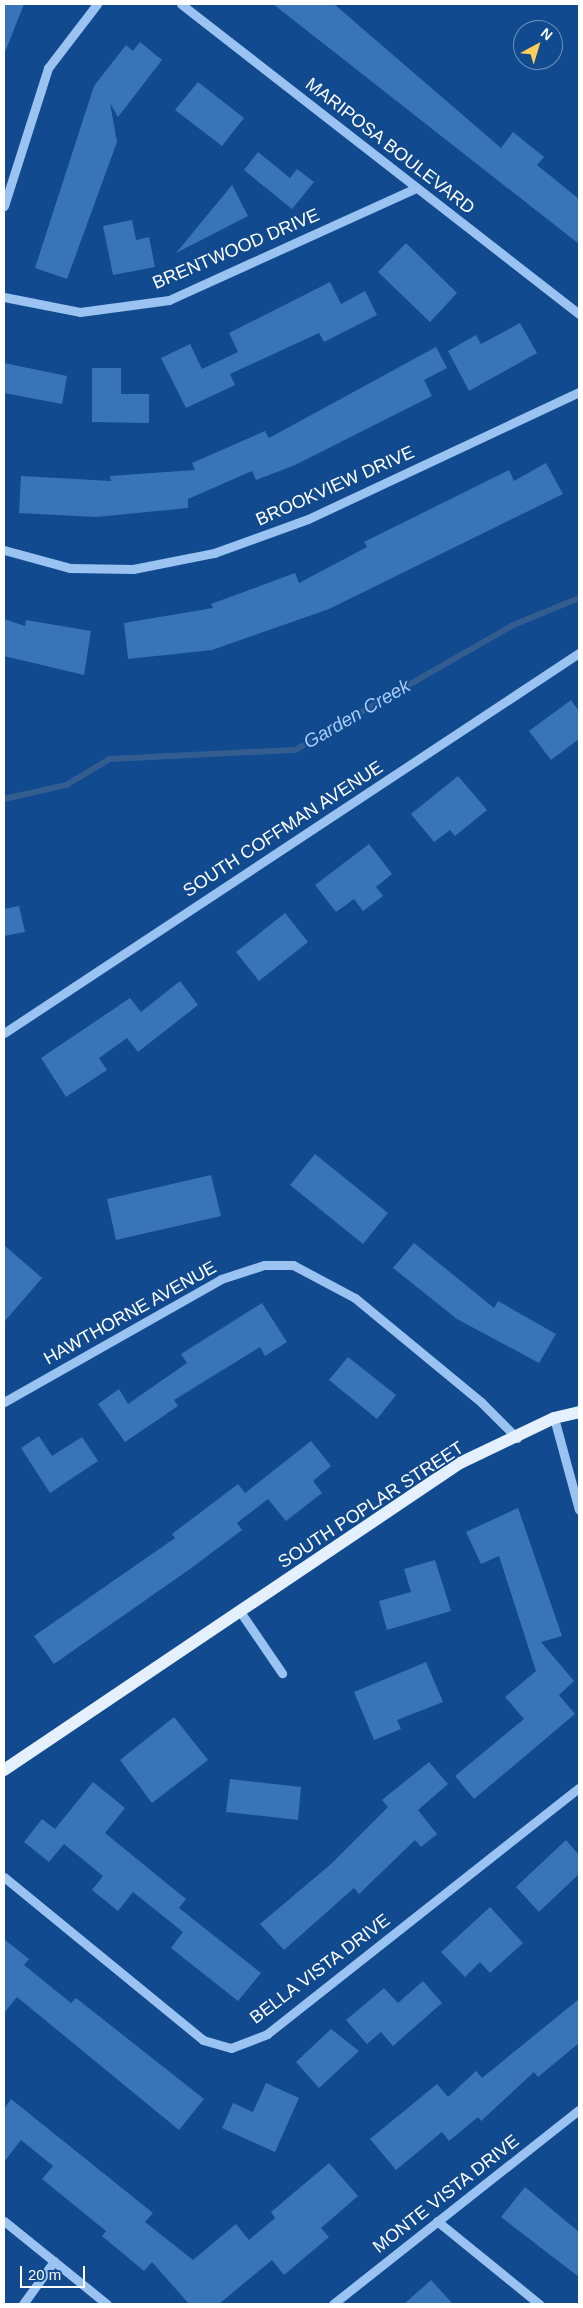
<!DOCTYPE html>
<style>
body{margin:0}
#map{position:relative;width:583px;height:2308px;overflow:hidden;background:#114a8e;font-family:Arial,sans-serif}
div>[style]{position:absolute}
.stream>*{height:6px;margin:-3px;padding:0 3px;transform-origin:3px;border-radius:3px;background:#335d8f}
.building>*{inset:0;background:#3974b8}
.minor>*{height:9px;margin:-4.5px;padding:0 4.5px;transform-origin:4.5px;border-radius:4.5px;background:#9ac3f2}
.major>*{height:12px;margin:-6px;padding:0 6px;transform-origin:6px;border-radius:6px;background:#e5f0ff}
span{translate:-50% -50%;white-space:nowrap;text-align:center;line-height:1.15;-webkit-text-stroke:4px #114a8e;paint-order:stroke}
.street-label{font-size:18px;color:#fff}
.water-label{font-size:19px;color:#a6cdf9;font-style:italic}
.frame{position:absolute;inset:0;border:5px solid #fff;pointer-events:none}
.north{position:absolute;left:513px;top:20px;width:50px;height:50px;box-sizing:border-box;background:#114a8e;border:1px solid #7092bb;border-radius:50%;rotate:39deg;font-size:14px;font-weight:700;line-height:20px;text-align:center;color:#fff}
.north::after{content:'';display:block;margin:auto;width:18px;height:22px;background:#ffcd5b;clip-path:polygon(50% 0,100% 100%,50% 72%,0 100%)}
.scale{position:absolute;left:20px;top:2266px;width:65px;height:22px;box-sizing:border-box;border:2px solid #fff;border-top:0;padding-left:6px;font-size:15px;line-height:18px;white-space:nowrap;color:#fff;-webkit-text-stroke:4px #114a8e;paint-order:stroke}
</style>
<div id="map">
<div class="stream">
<i style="left:4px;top:799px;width:64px;rotate:-12.7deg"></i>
<i style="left:66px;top:785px;width:51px;rotate:-30.6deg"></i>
<i style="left:110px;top:759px;width:185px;rotate:-2.8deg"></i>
<i style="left:295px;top:750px;width:251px;rotate:-29.8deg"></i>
<i style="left:513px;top:625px;width:71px;rotate:-22.2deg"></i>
</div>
<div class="building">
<i style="clip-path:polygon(4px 4px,24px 4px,5px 52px,4px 52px)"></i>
<i style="clip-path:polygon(273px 4px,334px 4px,501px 148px,513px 132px,544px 157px,537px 165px,579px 199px,579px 244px)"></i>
<i style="clip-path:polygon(140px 42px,162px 60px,118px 117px,110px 103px,117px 142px,67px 279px,35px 268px,94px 86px,126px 45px,133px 51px)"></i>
<i style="clip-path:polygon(198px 82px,244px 118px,222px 146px,175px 110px)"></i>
<i style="clip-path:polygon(258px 152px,290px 178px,297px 169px,314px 182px,292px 209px,244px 170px)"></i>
<i style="clip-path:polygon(232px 185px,248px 216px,176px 253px)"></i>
<i style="clip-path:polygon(132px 220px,136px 240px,149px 237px,155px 267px,113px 275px,103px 226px)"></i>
<i style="clip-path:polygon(406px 243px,457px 293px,430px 322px,378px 272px)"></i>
<i style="clip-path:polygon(330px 282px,341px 304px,365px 291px,377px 315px,324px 342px,319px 333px,230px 374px,235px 385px,186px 408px,161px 358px,190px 344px,202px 369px,238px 352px,229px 333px)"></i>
<i style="clip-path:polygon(520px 323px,537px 353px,469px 391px,448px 351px,476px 335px,481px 344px)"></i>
<i style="clip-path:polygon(436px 347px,447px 368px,424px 380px,432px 396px,295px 465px,256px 480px,252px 471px,188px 499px,188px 508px,96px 517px,19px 513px,21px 476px,111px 481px,110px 476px,195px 470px,192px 463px,265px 431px,269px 438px)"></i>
<i style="clip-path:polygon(4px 363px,67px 376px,62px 404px,4px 393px)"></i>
<i style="clip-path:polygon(92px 368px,121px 368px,121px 394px,149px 394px,149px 423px,92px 422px)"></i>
<i style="clip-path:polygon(546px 463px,563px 494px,329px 609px,212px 650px,128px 659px,124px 623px,213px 608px,211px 604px,295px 573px,299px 583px,367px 547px,364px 542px,509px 470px,514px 481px)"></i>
<i style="clip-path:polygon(4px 619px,25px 626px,26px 620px,91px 631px,84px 675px,4px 656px)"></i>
<i style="clip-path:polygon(571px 700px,579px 711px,579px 739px,551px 760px,529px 731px)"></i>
<i style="clip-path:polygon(458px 776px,487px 810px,455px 836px,450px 830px,434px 842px,411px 814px)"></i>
<i style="clip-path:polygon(369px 844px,392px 874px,376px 887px,383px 896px,363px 911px,354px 899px,336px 912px,315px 885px)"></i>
<i style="clip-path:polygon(19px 906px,25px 932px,4px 936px,4px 909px)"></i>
<i style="clip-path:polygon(285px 913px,308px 942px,259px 981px,236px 952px)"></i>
<i style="clip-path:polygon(180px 981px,198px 1005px,138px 1052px,127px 1038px,99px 1058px,107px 1070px,66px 1097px,41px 1058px,130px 998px,141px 1012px)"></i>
<i style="clip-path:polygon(315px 1154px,388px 1213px,363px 1244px,290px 1185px)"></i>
<i style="clip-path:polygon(211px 1175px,221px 1216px,116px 1240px,107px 1199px)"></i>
<i style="clip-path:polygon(414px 1243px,494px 1308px,498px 1301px,556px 1334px,539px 1363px,457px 1319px,393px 1268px)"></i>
<i style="clip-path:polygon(4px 1245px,42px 1278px,4px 1322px)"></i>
<i style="clip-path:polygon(262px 1303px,287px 1342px,265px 1356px,260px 1347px,174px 1400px,178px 1406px,125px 1442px,98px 1404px,119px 1389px,128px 1404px,187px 1363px,181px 1354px)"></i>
<i style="clip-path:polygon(348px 1357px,396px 1395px,377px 1419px,329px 1380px)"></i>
<i style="clip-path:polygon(39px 1436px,52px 1456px,82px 1437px,98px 1461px,50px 1493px,21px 1448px)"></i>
<i style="clip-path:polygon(311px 1441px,331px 1466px,313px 1481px,322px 1493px,286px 1521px,268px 1499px,237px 1523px,242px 1530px,190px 1569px,54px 1664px,34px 1636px,175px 1538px,172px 1534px,238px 1484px,245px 1493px)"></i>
<i style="clip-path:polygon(518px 1508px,562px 1636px,541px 1642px,574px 1681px,559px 1695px,575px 1714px,474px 1799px,455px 1776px,524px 1719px,505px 1697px,536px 1671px,499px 1556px,481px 1564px,466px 1532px)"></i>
<i style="clip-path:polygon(435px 1560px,451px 1611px,387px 1630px,379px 1601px,411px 1592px,404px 1569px)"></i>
<i style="clip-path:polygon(426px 1662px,443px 1702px,397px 1720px,401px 1729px,374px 1740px,354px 1692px)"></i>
<i style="clip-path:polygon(174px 1717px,208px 1760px,152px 1803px,120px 1760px)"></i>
<i style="clip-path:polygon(429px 1762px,448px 1784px,418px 1810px,437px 1834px,421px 1847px,415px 1840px,359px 1894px,354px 1888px,284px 1950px,260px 1924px,331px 1864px,388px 1807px,382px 1800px)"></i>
<i style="clip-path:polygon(230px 1779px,301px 1787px,298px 1820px,226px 1812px)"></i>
<i style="clip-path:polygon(93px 1782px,125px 1808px,105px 1833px,186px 1899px,179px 1908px,261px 1973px,238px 2001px,171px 1948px,183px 1932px,133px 1892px,118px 1911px,92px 1890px,103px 1876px,64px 1844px,49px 1862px,24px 1842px,42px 1819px,55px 1829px)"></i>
<i style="clip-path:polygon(566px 1840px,579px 1855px,579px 1874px,539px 1912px,516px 1887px)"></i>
<i style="clip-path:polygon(490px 1907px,523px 1943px,490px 1973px,480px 1962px,465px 1977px,441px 1952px)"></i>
<i style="clip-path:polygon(4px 1939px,29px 1959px,24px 1965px,71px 2003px,76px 1998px,204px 2099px,179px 2130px,17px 1997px,4px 2013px)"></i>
<i style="clip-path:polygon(423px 1981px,442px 2003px,393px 2046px,381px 2032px,367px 2044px,346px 2020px,384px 1988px,398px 2003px)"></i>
<i style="clip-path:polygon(579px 1999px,579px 2043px,538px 2077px,534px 2072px,481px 2121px,478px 2117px,449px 2141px,442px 2132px,396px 2170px,370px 2139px,437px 2084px,448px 2097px,476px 2071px,482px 2078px)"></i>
<i style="clip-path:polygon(331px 2029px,359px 2051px,319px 2088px,296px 2062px)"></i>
<i style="clip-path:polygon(266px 2083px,299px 2098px,275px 2152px,222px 2128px,233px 2103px,253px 2112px)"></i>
<i style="clip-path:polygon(11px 2099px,153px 2213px,145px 2222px,193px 2260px,236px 2224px,249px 2240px,275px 2218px,271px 2212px,329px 2163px,358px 2196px,321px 2228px,329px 2237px,284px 2275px,272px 2260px,219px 2304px,189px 2304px,152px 2262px,144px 2271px,102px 2236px,106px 2231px,42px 2179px,53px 2166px,21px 2140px,4px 2162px,4px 2109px)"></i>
<i style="clip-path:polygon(525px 2187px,579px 2232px,579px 2277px,501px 2217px)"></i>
<i style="clip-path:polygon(431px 2280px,453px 2304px,404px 2304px)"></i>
</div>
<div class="minor">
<i style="left:181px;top:4px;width:504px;rotate:37.91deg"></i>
<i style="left:4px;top:206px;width:145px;rotate:-72.3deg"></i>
<i style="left:48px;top:68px;width:81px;rotate:-52.6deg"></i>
<i style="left:4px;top:297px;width:77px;rotate:11.2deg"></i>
<i style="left:80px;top:312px;width:90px;rotate:-7.7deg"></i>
<i style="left:169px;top:300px;width:271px;rotate:-24.4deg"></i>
<i style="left:4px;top:550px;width:68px;rotate:15.3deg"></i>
<i style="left:70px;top:568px;width:63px;rotate:0.9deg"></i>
<i style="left:133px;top:569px;width:83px;rotate:-11.2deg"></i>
<i style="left:214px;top:553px;width:100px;rotate:-19.9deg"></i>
<i style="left:308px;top:519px;width:299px;rotate:-25.1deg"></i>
<i style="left:4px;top:1033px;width:689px;rotate:-33.46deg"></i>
<i style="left:4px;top:1402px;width:249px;rotate:-29.5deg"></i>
<i style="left:221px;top:1279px;width:45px;rotate:-18deg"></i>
<i style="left:264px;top:1265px;width:29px"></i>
<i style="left:293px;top:1265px;width:70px;rotate:28deg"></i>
<i style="left:355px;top:1298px;width:163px;rotate:39.5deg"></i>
<i style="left:481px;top:1402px;width:51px;rotate:45deg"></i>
<i style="left:554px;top:1418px;width:95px;rotate:74.8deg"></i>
<i style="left:241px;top:1613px;width:73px;rotate:55.7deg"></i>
<i style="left:4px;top:1877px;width:257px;rotate:39.3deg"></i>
<i style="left:203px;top:2040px;width:29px;rotate:16deg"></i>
<i style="left:231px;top:2048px;width:39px;rotate:-21deg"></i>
<i style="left:267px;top:2034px;width:397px;rotate:-38.3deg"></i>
<i style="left:4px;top:2221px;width:132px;rotate:38.9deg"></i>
<i style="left:437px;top:2221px;width:132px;rotate:39.1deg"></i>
<i style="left:23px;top:2304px;width:53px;rotate:-54.2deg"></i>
<i style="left:333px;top:2304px;width:313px;rotate:-38.3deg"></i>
</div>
<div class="major">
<i style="left:4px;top:1770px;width:550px;rotate:-33.95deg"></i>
<i style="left:460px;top:1463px;width:104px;rotate:-25.6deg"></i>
<i style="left:554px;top:1418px;width:26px;rotate:-13deg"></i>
</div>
<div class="street-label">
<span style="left:390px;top:146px;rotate:38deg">MARIPOSA BOULEVARD</span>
<span style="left:236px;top:249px;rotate:-23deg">BRENTWOOD DRIVE</span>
<span style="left:335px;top:486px;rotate:-24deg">BROOKVIEW DRIVE</span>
<span style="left:283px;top:829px;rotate:-33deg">SOUTH COFFMAN AVENUE</span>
<span style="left:130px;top:1313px;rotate:-29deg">HAWTHORNE AVENUE</span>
<span style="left:371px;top:1505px;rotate:-33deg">SOUTH POPLAR STREET</span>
<span style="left:320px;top:1969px;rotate:-37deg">BELLA VISTA DRIVE</span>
<span style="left:446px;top:2194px;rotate:-38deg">MONTE VISTA DRIVE</span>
</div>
<div class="water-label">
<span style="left:357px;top:714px;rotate:-30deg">Garden Creek</span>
</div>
<div class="frame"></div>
<div class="north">N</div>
<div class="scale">20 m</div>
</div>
